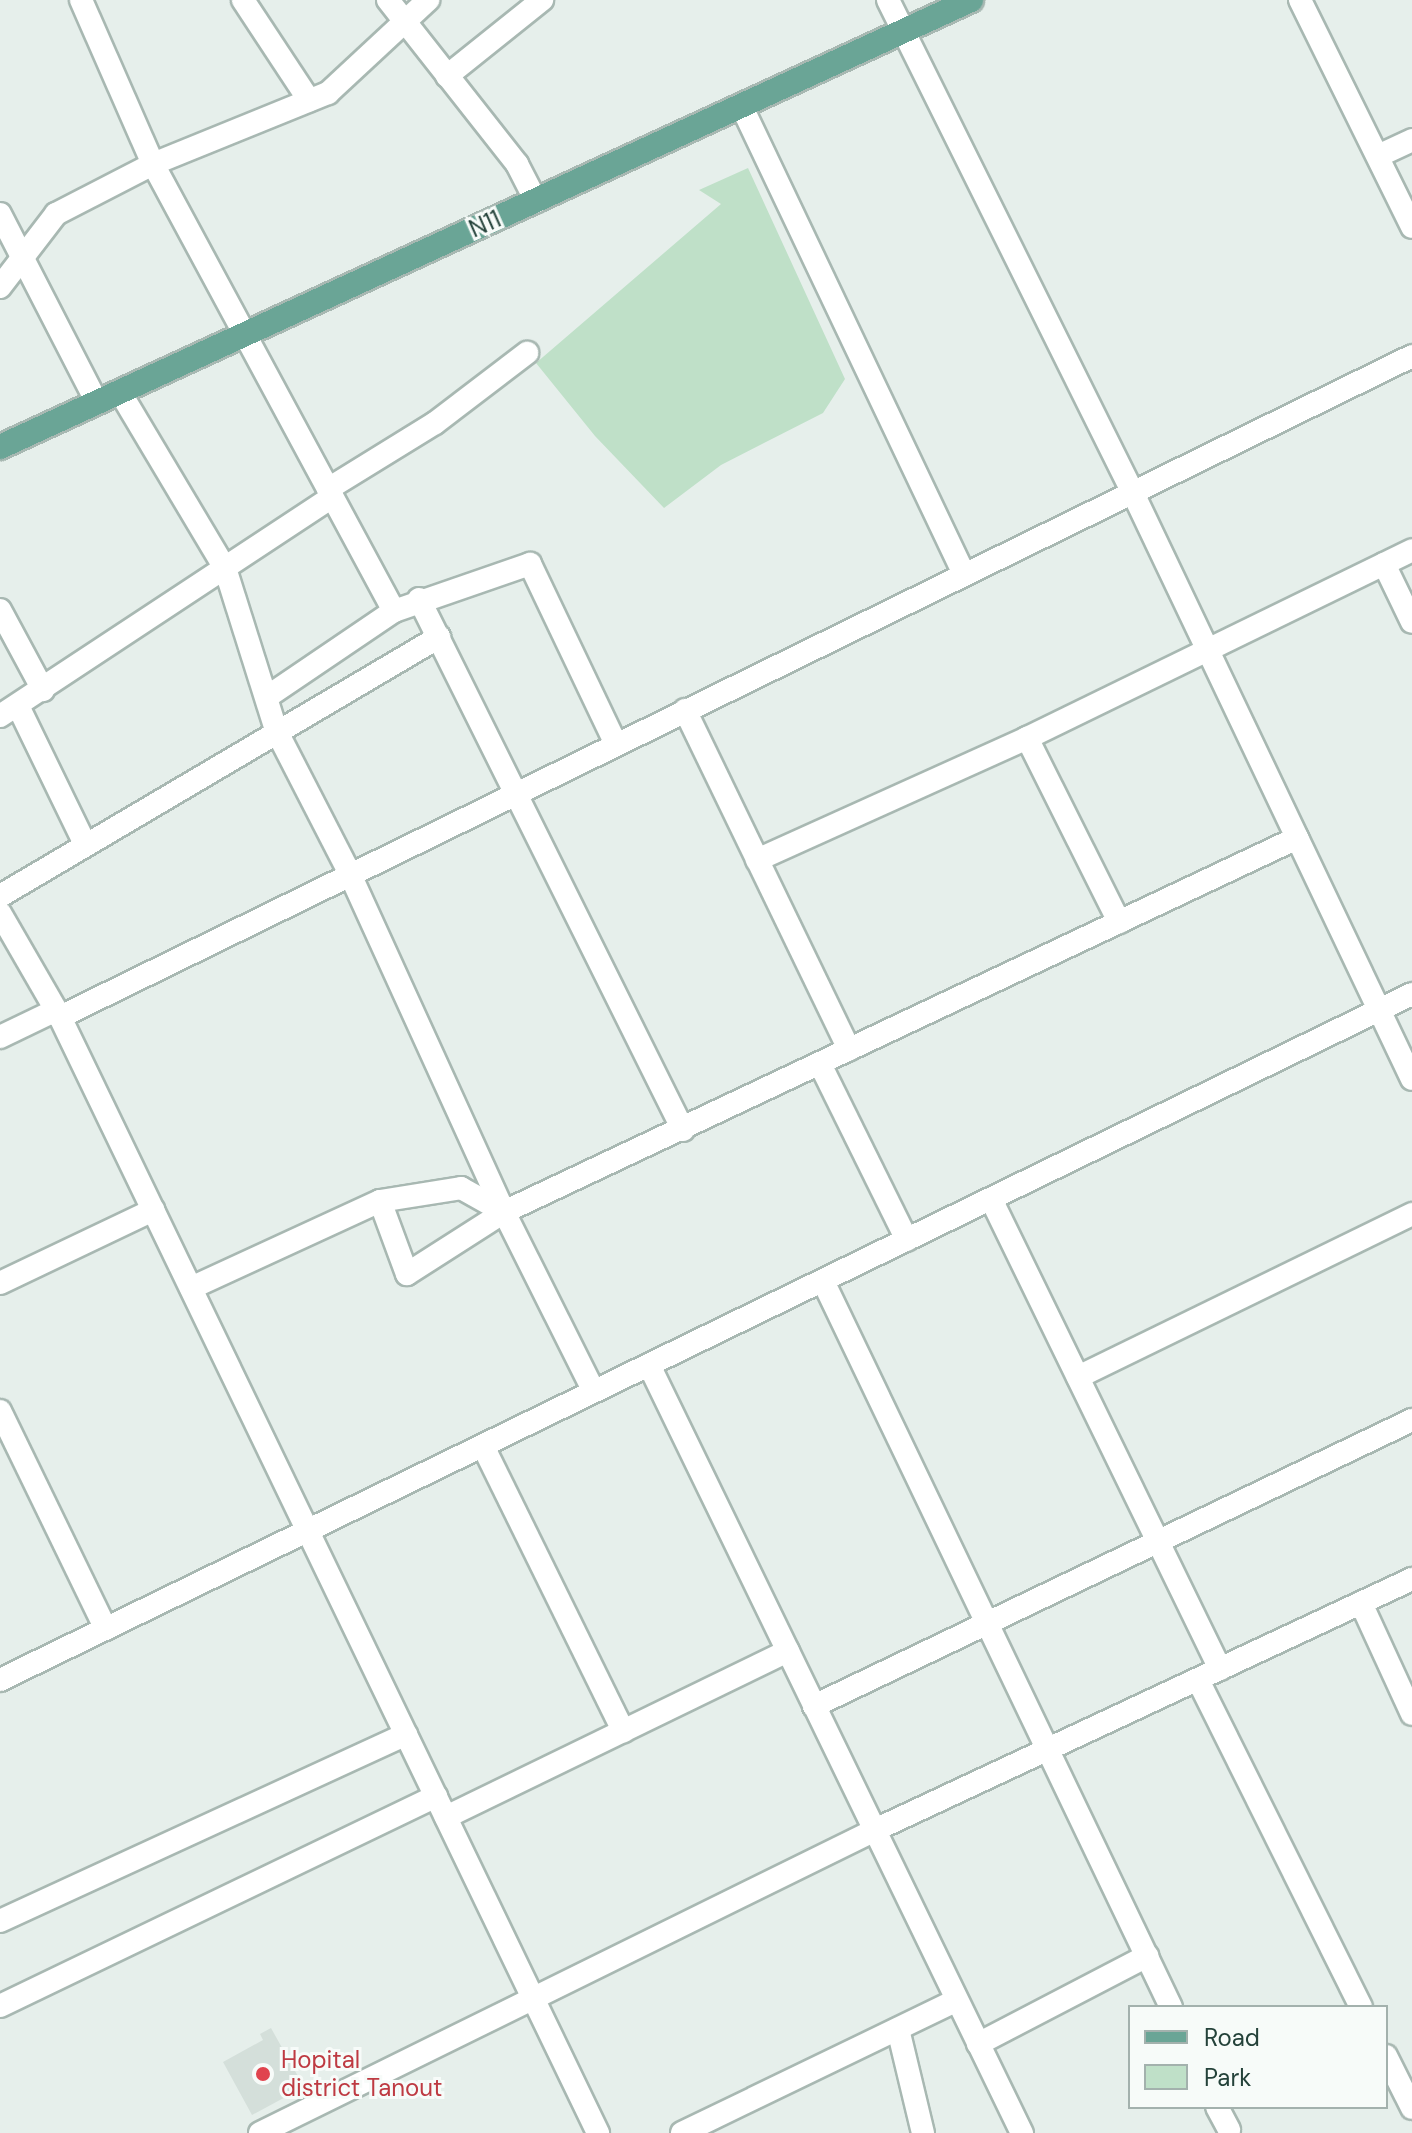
<!DOCTYPE html>
<style>
body{margin:0}
#map{position:relative;width:1412px;height:2133px;overflow:hidden;background:#e6efeb;font-family:"DM Sans",sans-serif}
div>[style]{position:absolute}
.built>*{inset:0;background:#d4dfda}
.green>*{inset:0;background:#bfe0c8}
.roads{filter:drop-shadow(2px 0 #a8b8b2) drop-shadow(-2px 0 #a8b8b2) drop-shadow(0 2px #a8b8b2) drop-shadow(0 -2px #a8b8b2)}
.minor>*{height:22px;margin:-11px;padding:0 11px;transform-origin:11px;border-radius:11px;background:#fff}
.major>*{height:24px;margin:-12px;padding:0 12px;transform-origin:12px;border-radius:12px;background:#6aa596}
.dots>*{width:22px;height:22px;translate:-50% -50%;box-sizing:border-box;border:4px solid #f7fbf9;border-radius:50%}
span{translate:-50% -50%;white-space:nowrap;text-align:center;line-height:1.15;-webkit-text-stroke:6px #f7fbf9;paint-order:stroke}
.street-label{font-size:24px;color:#24423a}
.health-label{font-size:24px;color:#be3a42}
.left{translate:0 -50%;text-align:left}
.legend{position:absolute;left:1128px;top:2005px;width:260px;height:104px;box-sizing:border-box;background:#f7fbf9;border:2px solid #a3b1ad;margin:0;padding:10px 14px;list-style:none;font-size:24px;color:#24423a}
.legend li{display:flex;align-items:center;gap:16px;height:40px}
.legend b{width:40px;border:2px solid #a3b1ad}
</style>
<div id="map">
<div class="built">
<i style="clip-path:polygon(271px 2028px,304px 2087px,252px 2115px,223px 2062px,263px 2040px,260px 2034px)"></i>
</div>
<div class="green">
<i style="clip-path:polygon(748px 168px,845px 379px,823px 413px,721px 465px,664px 508px,595px 436px,536px 363px,721px 204px,699px 190px)"></i>
</div>
<div class="roads">
<div class="minor">
<i style="left:81px;top:0;width:179px;rotate:66.3deg"></i>
<i style="left:153px;top:164px;width:508px;rotate:61.67deg"></i>
<i style="left:243px;top:0;width:120px;rotate:56.6deg"></i>
<i style="left:388px;top:0;width:209px;rotate:51.8deg"></i>
<i style="left:517px;top:164px;width:42px;rotate:62.8deg"></i>
<i style="left:888px;top:0;width:548px;rotate:63.58deg"></i>
<i style="left:1132px;top:491px;width:651px;rotate:64.54deg"></i>
<i style="left:1300px;top:0;width:253px;rotate:63.7deg"></i>
<i style="left:447px;top:76px;width:122px;rotate:-38.7deg"></i>
<i style="left:741px;top:105px;width:519px;rotate:64.57deg"></i>
<i style="left:1378px;top:156px;width:38px;rotate:-25deg"></i>
<i style="left:0;top:214px;width:212px;rotate:62.8deg"></i>
<i style="left:0;top:287px;width:92px;rotate:-52.5deg"></i>
<i style="left:56px;top:214px;width:109px;rotate:-27.3deg"></i>
<i style="left:153px;top:164px;width:189px;rotate:-22.1deg"></i>
<i style="left:328px;top:93px;width:137px;rotate:-42.9deg"></i>
<i style="left:120px;top:392px;width:205px;rotate:59.2deg"></i>
<i style="left:225px;top:568px;width:170px;rotate:72.5deg"></i>
<i style="left:276px;top:730px;width:160px;rotate:62.8deg"></i>
<i style="left:349px;top:872px;width:374px;rotate:65.5deg"></i>
<i style="left:504px;top:1212px;width:199px;rotate:63.4deg"></i>
<i style="left:328px;top:489px;width:126px;rotate:-31.7deg"></i>
<i style="left:435px;top:423px;width:116px;rotate:-37.3deg"></i>
<i style="left:1384px;top:564px;width:64px;rotate:64.2deg"></i>
<i style="left:419px;top:599px;width:593px;rotate:63.56deg"></i>
<i style="left:0;top:610px;width:91px;rotate:61.7deg"></i>
<i style="left:267px;top:697px;width:153px;rotate:-34.1deg"></i>
<i style="left:394px;top:611px;width:144px;rotate:-19.1deg"></i>
<i style="left:530px;top:564px;width:199px;rotate:64.5deg"></i>
<i style="left:18px;top:706px;width:153px;rotate:64.1deg"></i>
<i style="left:685px;top:710px;width:377px;rotate:64.2deg"></i>
<i style="left:0;top:716px;width:398px;rotate:-33.4deg"></i>
<i style="left:1027px;top:738px;width:206px;rotate:63.4deg"></i>
<i style="left:757px;top:860px;width:296px;rotate:-24.3deg"></i>
<i style="left:1027px;top:738px;width:428px;rotate:-26deg"></i>
<i style="left:0;top:896px;width:510px;rotate:-30.54deg"></i>
<i style="left:0;top:913px;width:120px;rotate:60deg"></i>
<i style="left:60px;top:1017px;width:1239px;rotate:64.26deg"></i>
<i style="left:60px;top:1017px;width:1505px;rotate:-26.05deg"></i>
<i style="left:0;top:1037px;width:62px;rotate:-25.7deg"></i>
<i style="left:820px;top:1064px;width:196px;rotate:63.7deg"></i>
<i style="left:991px;top:1199px;width:523px;rotate:64.02deg"></i>
<i style="left:380px;top:1201px;width:78px;rotate:69.7deg"></i>
<i style="left:407px;top:1274px;width:115px;rotate:-32.6deg"></i>
<i style="left:823px;top:1281px;width:805px;rotate:64.39deg"></i>
<i style="left:0;top:1283px;width:170px;rotate:-25.5deg"></i>
<i style="left:191px;top:1288px;width:208px;rotate:-24.7deg"></i>
<i style="left:380px;top:1201px;width:82px;rotate:-9.1deg"></i>
<i style="left:461px;top:1188px;width:49px;rotate:29.2deg"></i>
<i style="left:504px;top:1212px;width:877px;rotate:-25.25deg"></i>
<i style="left:649px;top:1365px;width:854px;rotate:64.1deg"></i>
<i style="left:1078px;top:1377px;width:372px;rotate:-26deg"></i>
<i style="left:0;top:1411px;width:242px;rotate:64.1deg"></i>
<i style="left:483px;top:1446px;width:318px;rotate:63.8deg"></i>
<i style="left:1361px;top:1603px;width:122px;rotate:65.3deg"></i>
<i style="left:0;top:1680px;width:1570px;rotate:-25.91deg"></i>
<i style="left:1198px;top:1680px;width:365px;rotate:63.5deg"></i>
<i style="left:814px;top:1706px;width:663px;rotate:-25.56deg"></i>
<i style="left:446px;top:1817px;width:380px;rotate:-25.9deg"></i>
<i style="left:0;top:1921px;width:447px;rotate:-24.7deg"></i>
<i style="left:0;top:2006px;width:484px;rotate:-25.7deg"></i>
<i style="left:898px;top:2029px;width:107px;rotate:76.5deg"></i>
<i style="left:978px;top:2044px;width:191px;rotate:-27.5deg"></i>
<i style="left:1386px;top:2056px;width:58px;rotate:63.4deg"></i>
<i style="left:1217px;top:2107px;width:26px;rotate:62deg"></i>
<i style="left:260px;top:2133px;width:686px;rotate:-26.23deg"></i>
<i style="left:875px;top:1830px;width:593px;rotate:-25.05deg"></i>
<i style="left:682px;top:2133px;width:305px;rotate:-25.8deg"></i>
</div>
<div class="major">
<i style="left:0;top:447px;width:1069px;rotate:-24.72deg"></i>
</div>
</div>
<div class="dots">
<i style="left:263px;top:2074px;background:#e0444e"></i>
</div>
<div class="street-label">
<span style="left:485px;top:224px;rotate:-24deg">N11</span>
</div>
<div class="health-label">
<span class="left" style="left:281px;top:2074px">Hopital<br>district Tanout</span>
</div>
<ul class="legend">
<li><b style="height:10px;background:#6aa596"></b>Road</li>
<li><b style="height:22px;background:#bfe0c8"></b>Park</li>
</ul>
</div>
